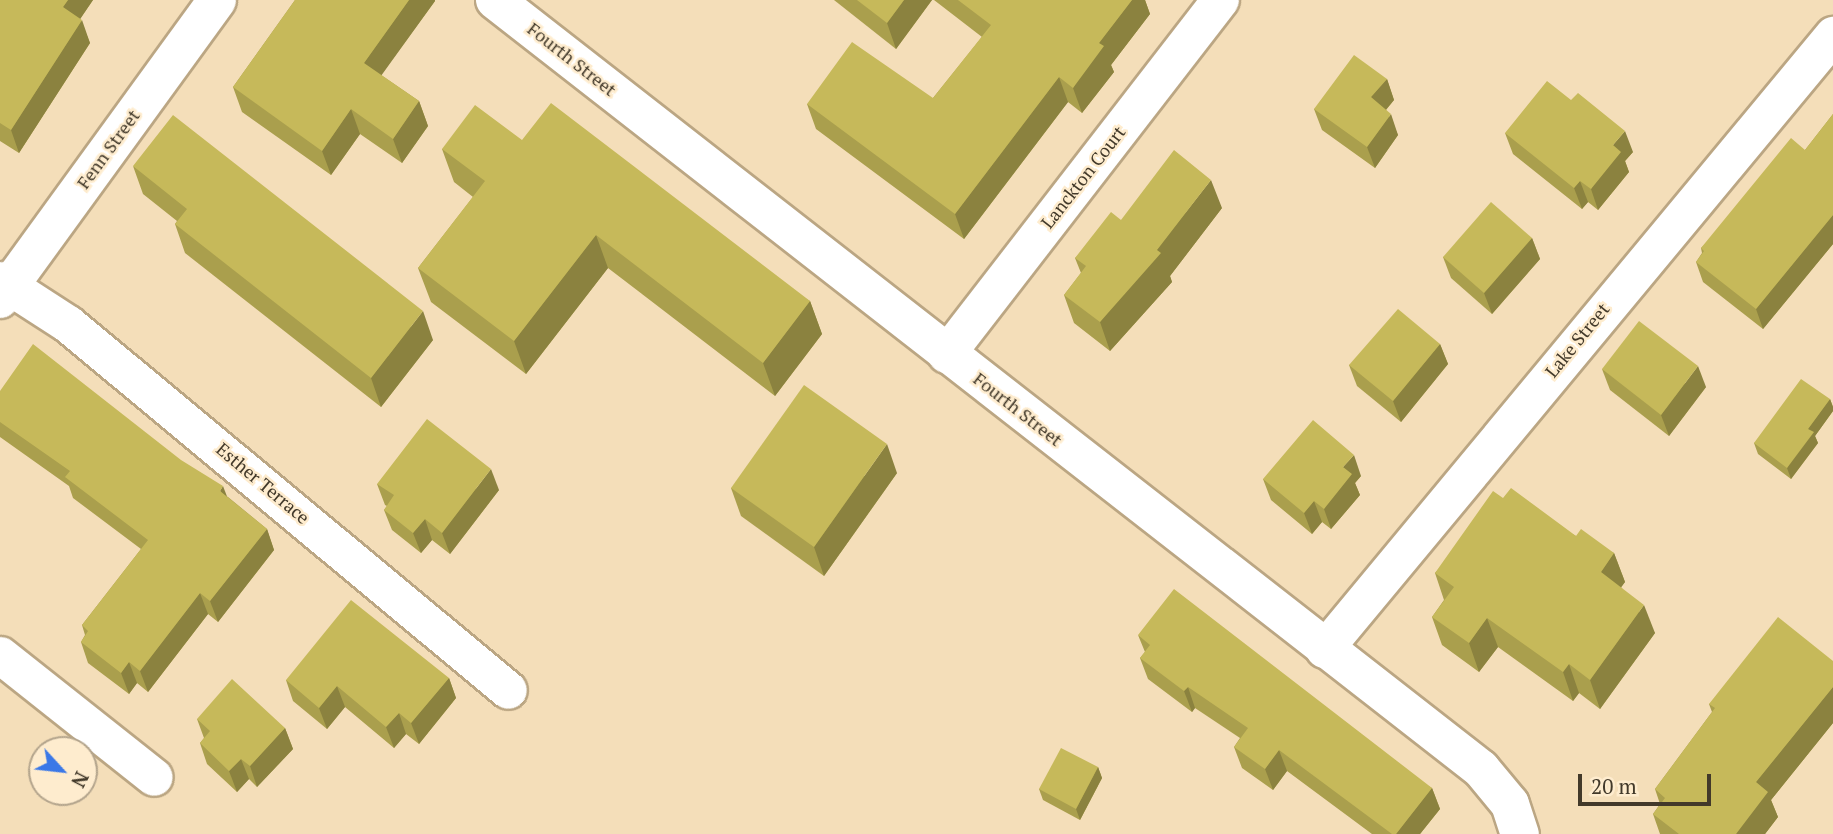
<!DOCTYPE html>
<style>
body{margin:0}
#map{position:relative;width:1833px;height:834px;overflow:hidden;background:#f4deb9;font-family:"PT Serif",serif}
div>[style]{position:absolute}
.roads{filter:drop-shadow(2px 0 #bba683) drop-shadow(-2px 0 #bba683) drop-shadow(0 2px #bba683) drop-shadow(0 -2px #bba683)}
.minor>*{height:37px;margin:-18.5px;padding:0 18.5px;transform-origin:18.5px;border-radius:18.5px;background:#fff}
.tertiary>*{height:38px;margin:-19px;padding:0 19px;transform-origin:19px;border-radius:19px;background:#fff}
.wall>*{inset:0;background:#aa9f4d}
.shaded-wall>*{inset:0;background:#8b823f}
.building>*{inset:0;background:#c6b95a}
span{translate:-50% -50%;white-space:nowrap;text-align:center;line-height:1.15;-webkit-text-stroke:5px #feecce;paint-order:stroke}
.street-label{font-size:18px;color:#42392a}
.north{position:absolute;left:28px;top:736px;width:70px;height:70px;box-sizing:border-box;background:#feecce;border:2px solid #b3a48c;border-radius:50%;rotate:117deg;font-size:19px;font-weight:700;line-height:28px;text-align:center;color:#42392a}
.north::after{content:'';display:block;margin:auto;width:24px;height:32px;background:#3b78e7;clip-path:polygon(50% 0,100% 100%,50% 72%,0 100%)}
.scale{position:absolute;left:1578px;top:774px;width:133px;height:32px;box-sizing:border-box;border:4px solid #42392a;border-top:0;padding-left:9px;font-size:21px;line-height:24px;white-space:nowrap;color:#42392a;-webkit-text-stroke:5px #feecce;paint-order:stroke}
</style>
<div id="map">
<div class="roads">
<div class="minor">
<i style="left:0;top:280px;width:81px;rotate:32.9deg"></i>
<i style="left:68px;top:324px;width:572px;rotate:39.75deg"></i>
<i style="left:946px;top:354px;width:448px;rotate:-52.3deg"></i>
<i style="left:1324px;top:649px;width:798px;rotate:-50.34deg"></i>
<i style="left:0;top:655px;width:196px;rotate:38.4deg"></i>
</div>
<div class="tertiary">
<i style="left:495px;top:0;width:1250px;rotate:37.95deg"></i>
<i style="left:1481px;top:769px;width:45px;rotate:50.4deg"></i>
<i style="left:1510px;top:804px;width:32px;rotate:72deg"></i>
<i style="left:0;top:299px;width:369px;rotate:-54deg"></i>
</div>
</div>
<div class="wall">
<i style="clip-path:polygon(0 0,93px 0,80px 19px,90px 43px,19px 153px,0 141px)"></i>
<i style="clip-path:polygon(295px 0,435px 0,435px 1px,381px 75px,419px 101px,428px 126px,402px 163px,360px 134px,331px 175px,242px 112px,233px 87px)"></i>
<i style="clip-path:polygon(834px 0,932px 0,896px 49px)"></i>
<i style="clip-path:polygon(934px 0,1145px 0,1150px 14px,1111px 65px,1114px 72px,1082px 113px,1068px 102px,964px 239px,816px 129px,807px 104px,933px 98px,982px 37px)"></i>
<i style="clip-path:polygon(1387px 79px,1394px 100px,1386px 110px,1398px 135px,1375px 168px,1322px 130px,1314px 109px)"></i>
<i style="clip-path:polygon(1833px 114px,1833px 244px,1763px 329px,1703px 282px,1696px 262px,1702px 253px,1701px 248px,1805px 150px)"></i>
<i style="clip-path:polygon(1505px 133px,1633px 152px,1625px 161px,1629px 172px,1598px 210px,1588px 202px,1582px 209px,1513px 154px)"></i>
<i style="clip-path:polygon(522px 140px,810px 301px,822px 334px,775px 396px,608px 268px,526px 374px,431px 302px,418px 268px,473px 197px,454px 182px,442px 149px)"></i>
<i style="clip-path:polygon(133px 166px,433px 340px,381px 407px,185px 253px,175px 224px,177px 221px,143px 194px)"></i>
<i style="clip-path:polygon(1222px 208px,1170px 276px,1172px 282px,1110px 351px,1074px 323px,1064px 295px,1081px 273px,1075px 258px,1121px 220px)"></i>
<i style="clip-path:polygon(1532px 238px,1540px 259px,1492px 314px,1451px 278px,1443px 257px)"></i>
<i style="clip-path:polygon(1440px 344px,1448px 364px,1401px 422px,1357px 386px,1349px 365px)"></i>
<i style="clip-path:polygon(1602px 369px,1706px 387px,1669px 436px,1610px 390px)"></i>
<i style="clip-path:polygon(0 391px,228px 497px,267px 529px,274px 550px,218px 622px,208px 614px,148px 692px,137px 683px,129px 694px,88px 663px,81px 642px,85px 635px,82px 625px,141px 549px,73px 498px,69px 486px,0 437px)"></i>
<i style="clip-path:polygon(1830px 399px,1833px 407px,1833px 411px,1815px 436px,1818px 443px,1791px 479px,1758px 454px,1754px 443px)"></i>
<i style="clip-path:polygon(897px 473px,824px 576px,741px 516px,731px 488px)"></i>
<i style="clip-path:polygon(1361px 476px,1355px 483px,1360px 495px,1331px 529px,1322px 522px,1312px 534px,1271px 500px,1263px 479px)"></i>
<i style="clip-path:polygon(377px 484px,499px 490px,450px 554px,432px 540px,421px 553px,392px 530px,384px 510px,387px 506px,385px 505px)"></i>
<i style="clip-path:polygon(1503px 498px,1576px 536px,1614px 553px,1625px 582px,1621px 587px,1655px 633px,1600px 709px,1579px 693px,1573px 701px,1498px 647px,1479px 672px,1442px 645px,1432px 617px,1444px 600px,1435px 573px)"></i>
<i style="clip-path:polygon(1138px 635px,1432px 788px,1440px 809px,1420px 834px,1372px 834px,1287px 771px,1273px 790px,1242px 768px,1234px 747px,1240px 738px,1195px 708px,1192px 712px,1148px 679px,1140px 658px,1145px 652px)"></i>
<i style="clip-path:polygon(1833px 661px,1833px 723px,1771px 800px,1778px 817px,1765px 834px,1660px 834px,1653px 814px,1660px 804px,1655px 789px,1712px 712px,1709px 704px)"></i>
<i style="clip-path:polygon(449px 678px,456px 698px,419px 744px,406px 734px,394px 748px,345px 707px,327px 729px,293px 701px,286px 680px)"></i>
<i style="clip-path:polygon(197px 719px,285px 728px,293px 749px,257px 787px,249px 779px,237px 792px,207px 764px,200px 743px,204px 738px)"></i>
<i style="clip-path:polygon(1098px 767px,1102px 778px,1080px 820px,1043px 800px,1039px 789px)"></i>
</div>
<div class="shaded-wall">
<i style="clip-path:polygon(68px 0,93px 0,72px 31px,63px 7px)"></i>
<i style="clip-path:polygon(409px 0,435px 0,435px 1px,373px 87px,364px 63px)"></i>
<i style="clip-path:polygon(904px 0,932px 0,896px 49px,887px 23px)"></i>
<i style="clip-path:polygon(1132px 0,1145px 0,1150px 14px,1111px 65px,1114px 72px,1082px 113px,1073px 88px,1099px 43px)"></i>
<i style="clip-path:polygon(82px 20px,90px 43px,19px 153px,11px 130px)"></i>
<i style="clip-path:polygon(1059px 77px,1068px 102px,964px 239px,955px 214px)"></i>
<i style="clip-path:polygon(1387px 79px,1394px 100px,1379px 118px,1371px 97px)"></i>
<i style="clip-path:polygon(419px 101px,428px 126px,402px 163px,393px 139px)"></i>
<i style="clip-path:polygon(351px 109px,360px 134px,331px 175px,322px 151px)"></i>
<i style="clip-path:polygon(1391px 114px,1398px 135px,1375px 168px,1367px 147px)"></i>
<i style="clip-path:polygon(1625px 131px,1633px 152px,1625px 161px,1629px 172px,1598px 210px,1591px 189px,1613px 145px)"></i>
<i style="clip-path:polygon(1211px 180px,1222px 208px,1170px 276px,1172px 282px,1110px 351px,1100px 322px)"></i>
<i style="clip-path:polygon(1580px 181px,1588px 202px,1582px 209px,1574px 188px)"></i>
<i style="clip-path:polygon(1833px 215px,1833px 244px,1763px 329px,1756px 309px)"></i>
<i style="clip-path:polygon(596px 235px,608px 268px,526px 374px,514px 341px)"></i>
<i style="clip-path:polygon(1532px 238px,1540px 259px,1492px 314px,1484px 293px)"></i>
<i style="clip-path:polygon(810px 301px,822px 334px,775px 396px,763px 363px)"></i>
<i style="clip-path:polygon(423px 311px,433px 340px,381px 407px,371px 378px)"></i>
<i style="clip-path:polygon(1440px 344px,1448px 364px,1401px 422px,1393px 401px)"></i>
<i style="clip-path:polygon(1698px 366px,1706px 387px,1669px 436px,1661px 415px)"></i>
<i style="clip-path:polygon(1830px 399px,1833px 407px,1833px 411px,1815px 436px,1818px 443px,1791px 479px,1787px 468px,1808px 429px)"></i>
<i style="clip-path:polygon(887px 444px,897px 473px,824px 576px,814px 547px)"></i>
<i style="clip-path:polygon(1354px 455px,1361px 476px,1355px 483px,1360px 495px,1331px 529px,1324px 509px,1343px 467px)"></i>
<i style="clip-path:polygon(491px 469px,499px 490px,450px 554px,442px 533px)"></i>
<i style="clip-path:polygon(223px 486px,231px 507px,220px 491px)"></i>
<i style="clip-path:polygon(1314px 501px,1322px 522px,1312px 534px,1304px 513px)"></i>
<i style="clip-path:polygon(425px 519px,432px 540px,421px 553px,413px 533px)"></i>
<i style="clip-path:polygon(267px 529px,274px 550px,218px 622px,210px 601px)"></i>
<i style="clip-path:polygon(1614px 553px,1625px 582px,1611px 601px,1601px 572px)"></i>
<i style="clip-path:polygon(200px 593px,208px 614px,148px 692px,140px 671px)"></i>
<i style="clip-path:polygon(1644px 605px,1655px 633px,1600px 709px,1590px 680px)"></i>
<i style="clip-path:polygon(1487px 618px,1498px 647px,1479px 672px,1469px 643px)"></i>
<i style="clip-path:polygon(129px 662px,137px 683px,129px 694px,121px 673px)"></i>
<i style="clip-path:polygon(1569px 664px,1579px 693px,1573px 701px,1563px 672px)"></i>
<i style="clip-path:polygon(449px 678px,456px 698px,419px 744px,411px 723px)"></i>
<i style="clip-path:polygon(337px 686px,345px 707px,327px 729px,319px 708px)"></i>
<i style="clip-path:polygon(1188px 687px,1195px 708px,1192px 712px,1184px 691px)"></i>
<i style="clip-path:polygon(1833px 687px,1833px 723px,1771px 800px,1778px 817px,1765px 834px,1736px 834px,1756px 782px)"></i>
<i style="clip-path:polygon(399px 713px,406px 734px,394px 748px,386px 727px)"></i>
<i style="clip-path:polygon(285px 728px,293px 749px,257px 787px,250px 766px)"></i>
<i style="clip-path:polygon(1279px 750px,1287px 771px,1273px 790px,1265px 769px)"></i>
<i style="clip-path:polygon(241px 759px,249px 779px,237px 792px,229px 771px)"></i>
<i style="clip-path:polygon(1098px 767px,1102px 778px,1080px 820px,1076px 809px)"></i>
<i style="clip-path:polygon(1432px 788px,1440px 809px,1420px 834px,1396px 834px)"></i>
</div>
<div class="building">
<i style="clip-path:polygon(0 0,68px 0,63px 7px,82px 20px,11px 130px,0 123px)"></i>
<i style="clip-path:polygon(295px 0,409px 0,364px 63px,419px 101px,393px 139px,351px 109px,322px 151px,233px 87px)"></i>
<i style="clip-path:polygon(857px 0,904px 0,887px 23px)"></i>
<i style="clip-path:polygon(958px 0,1132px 0,1099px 43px,1104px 46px,1073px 88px,1059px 77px,955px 214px,807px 104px,852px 42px,933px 98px,991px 25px)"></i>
<i style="clip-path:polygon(1354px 55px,1387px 79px,1371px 97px,1391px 114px,1367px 147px,1314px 109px)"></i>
<i style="clip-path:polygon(1547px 81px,1571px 100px,1578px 93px,1625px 131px,1613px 145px,1621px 152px,1591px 189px,1580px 181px,1574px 188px,1505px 133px)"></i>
<i style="clip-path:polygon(551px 103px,810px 301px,763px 363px,596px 235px,514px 341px,418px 268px,485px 181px,442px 149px,475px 105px,522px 140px)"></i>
<i style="clip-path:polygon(1833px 114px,1833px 215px,1756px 309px,1696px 262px,1704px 251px,1701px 248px,1791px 138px,1805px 150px)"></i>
<i style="clip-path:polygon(173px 115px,423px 311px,371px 378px,175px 224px,187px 209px,133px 166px)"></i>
<i style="clip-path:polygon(1174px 150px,1211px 180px,1157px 250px,1161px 253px,1100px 322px,1064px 295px,1086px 266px,1075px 258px,1111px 212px,1121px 220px)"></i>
<i style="clip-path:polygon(1491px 202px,1532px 238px,1484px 293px,1443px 257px)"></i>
<i style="clip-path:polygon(1398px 309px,1440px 344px,1393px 401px,1349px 365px)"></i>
<i style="clip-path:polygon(1639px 321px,1698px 366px,1661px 415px,1602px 369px)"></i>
<i style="clip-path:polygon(33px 344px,181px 460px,223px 486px,220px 491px,267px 529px,210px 601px,200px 593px,140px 671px,129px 662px,121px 673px,81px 642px,88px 631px,82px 625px,148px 540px,65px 477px,70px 471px,0 422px,0 391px)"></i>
<i style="clip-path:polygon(1801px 379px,1830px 399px,1808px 429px,1814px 432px,1787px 468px,1754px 443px)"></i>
<i style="clip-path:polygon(804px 385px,887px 444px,814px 547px,731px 488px)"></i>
<i style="clip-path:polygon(427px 419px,491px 469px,442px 533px,425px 519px,413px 533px,384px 510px,394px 495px,377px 484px)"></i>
<i style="clip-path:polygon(1313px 420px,1354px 455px,1343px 467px,1352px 474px,1324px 509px,1314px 501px,1304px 513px,1263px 479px)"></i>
<i style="clip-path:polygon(1511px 488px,1576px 536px,1581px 529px,1614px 553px,1601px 572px,1644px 605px,1590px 680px,1569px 664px,1563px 672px,1487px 618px,1469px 643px,1432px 617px,1454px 587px,1435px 573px,1493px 491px,1503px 498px)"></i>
<i style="clip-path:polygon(1174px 589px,1432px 788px,1396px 834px,1392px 834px,1279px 750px,1265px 769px,1234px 747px,1248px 728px,1188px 687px,1184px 691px,1140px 658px,1150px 645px,1138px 635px)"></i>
<i style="clip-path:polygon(351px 600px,449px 678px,411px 723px,399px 713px,386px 727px,337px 686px,319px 708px,286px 680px)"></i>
<i style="clip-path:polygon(1778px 617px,1833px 661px,1833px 687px,1756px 782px,1768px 792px,1736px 834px,1679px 834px,1653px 814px,1665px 798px,1655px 789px,1715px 708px,1709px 704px)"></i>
<i style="clip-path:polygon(232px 679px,285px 728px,250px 766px,241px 759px,229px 771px,200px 743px,210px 731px,197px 719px)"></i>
<i style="clip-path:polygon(1061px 748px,1098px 767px,1076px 809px,1039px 789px)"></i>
</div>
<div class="street-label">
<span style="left:572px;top:59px;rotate:38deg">Fourth Street</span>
<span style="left:108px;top:149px;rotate:-54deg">Fenn Street</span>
<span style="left:1083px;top:177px;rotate:-52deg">Lanckton Court</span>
<span style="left:1577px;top:340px;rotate:-51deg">Lake Street</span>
<span style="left:1018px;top:409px;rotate:38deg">Fourth Street</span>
<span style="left:263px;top:483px;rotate:40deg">Esther Terrace</span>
</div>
<div class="north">N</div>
<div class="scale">20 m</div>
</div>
